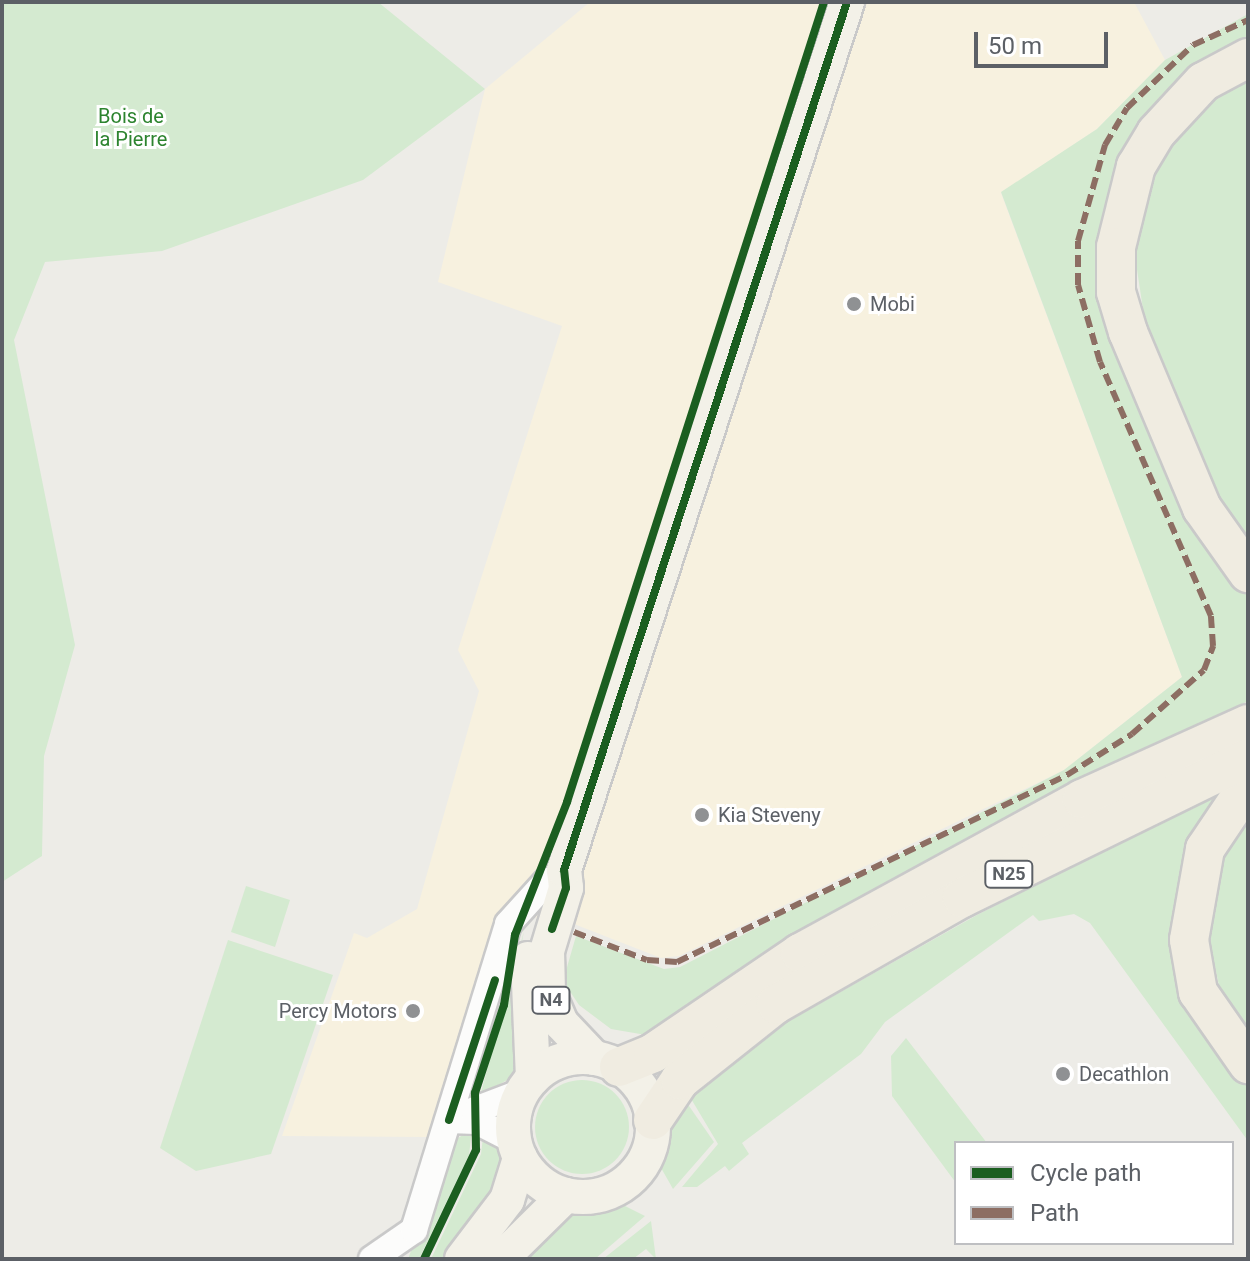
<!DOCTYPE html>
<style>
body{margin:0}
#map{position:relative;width:1250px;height:1261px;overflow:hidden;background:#edece7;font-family:Roboto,sans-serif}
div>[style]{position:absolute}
.commercial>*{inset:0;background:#f7f1df}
.green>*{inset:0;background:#d4ead0}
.round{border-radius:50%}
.roads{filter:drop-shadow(2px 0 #c9c9c9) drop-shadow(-2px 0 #c9c9c9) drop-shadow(0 2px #c9c9c9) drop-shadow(0 -2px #c9c9c9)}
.minor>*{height:26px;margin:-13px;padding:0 13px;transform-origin:13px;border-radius:13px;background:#fcfcfb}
.major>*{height:34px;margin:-17px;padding:0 17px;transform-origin:17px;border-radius:17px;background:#f3f1e8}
.major>.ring{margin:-17px;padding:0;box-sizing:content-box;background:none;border:34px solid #f3f1e8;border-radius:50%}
.highway>*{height:38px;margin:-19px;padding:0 19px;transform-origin:19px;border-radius:19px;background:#f0ece1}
.quiet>*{height:6px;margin-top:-3px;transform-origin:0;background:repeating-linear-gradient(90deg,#8d6e63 0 12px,transparent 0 18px)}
.cycleway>*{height:8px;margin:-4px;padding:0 4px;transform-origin:4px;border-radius:4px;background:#1b5e20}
.dots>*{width:22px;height:22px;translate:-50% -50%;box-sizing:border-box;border:4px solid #fff;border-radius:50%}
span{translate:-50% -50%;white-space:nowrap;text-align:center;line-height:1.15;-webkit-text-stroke:6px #fff;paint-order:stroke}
.shield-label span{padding:2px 6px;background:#fff;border:2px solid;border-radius:6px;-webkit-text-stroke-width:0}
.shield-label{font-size:18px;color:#5c6066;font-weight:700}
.park-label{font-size:20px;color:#2d842f}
.poi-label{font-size:20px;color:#5c6066}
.left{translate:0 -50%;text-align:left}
.right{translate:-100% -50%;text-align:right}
.frame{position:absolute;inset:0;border:4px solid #5c6066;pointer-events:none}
.legend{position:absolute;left:954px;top:1141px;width:280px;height:104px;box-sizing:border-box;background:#fff;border:2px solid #bebfc2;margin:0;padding:10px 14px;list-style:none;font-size:24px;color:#5c6066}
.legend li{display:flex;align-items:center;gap:16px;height:40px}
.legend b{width:40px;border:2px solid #bebfc2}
.scale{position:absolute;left:974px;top:32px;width:134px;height:36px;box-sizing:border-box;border:4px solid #5c6066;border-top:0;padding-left:10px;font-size:24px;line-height:28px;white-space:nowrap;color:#5c6066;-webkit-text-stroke:6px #fff;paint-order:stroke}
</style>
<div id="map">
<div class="commercial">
<i style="clip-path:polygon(590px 2px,1134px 2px,1165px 60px,1097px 129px,1001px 193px,1182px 677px,1064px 770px,679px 956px,661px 958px,574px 924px,510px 913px,429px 1137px,282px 1136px,354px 933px,367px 938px,417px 909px,479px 691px,458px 650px,562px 326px,438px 282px,485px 89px)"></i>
</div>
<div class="green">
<i style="clip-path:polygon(2px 2px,378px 2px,485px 89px,363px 180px,162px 251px,45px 262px,14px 340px,75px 645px,44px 756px,42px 856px,2px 882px)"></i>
<i style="clip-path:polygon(1248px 14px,1248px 48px,1201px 74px,1106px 271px,1248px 587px,1248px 701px,1082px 781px,729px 977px,662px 1029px,646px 1035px,611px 1029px,579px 1005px,563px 981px,576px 936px,664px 969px,680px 967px,1064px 770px,1182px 677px,1001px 192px,1097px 129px,1165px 60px)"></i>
<i style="clip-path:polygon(1248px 76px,1248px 550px,1216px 500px,1146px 329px,1133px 243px,1156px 166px,1194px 113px)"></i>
<i style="clip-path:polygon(1226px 789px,1181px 909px,1248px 1081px,1248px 1141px,1090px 923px,1074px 914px,1039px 921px,1033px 915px,885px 1022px,861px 1054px,742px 1143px,749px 1154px,729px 1171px,725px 1166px,697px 1187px,682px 1187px,718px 1144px,687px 1092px,757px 1039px,977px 915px)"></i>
<i style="clip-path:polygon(1248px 807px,1248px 1036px,1222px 1000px,1205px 919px,1214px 864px)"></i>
<i style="clip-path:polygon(246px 886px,290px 900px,275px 947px,231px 932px)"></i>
<i style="clip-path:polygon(524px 931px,517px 968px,519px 1073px,480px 1096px)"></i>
<i style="clip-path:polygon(228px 940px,333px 975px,271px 1154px,196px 1171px,160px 1148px)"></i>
<i style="clip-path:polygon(906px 1038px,987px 1143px,956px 1143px,956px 1183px,892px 1096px,891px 1056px)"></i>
<i class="round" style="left:535px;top:1080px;width:94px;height:94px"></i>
<i style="clip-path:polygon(680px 1093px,714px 1142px,673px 1189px,660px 1166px)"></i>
<i style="clip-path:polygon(472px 1129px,469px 1155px,419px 1259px,408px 1259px,452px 1142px)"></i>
<i style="clip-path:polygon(484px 1129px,502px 1151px,496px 1191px,444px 1259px,431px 1259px,481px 1154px)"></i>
<i style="clip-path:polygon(623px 1205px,645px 1216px,595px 1259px,519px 1259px,571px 1209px)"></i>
<i style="clip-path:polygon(651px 1221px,656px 1259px,646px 1249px,633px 1259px,603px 1259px)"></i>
</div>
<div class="roads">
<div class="minor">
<i style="left:449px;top:1120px;width:78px;rotate:-21deg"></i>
<i style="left:449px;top:1120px;width:27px;rotate:2deg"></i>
<i style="left:476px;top:1121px;width:44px;rotate:27.1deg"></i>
<i style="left:372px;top:1259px;width:51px;rotate:-34.6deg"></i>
<i style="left:414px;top:1230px;width:320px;rotate:-72.9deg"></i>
<i style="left:508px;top:924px;width:58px;rotate:-47.8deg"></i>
</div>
<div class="major">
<i style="left:528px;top:959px;width:119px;rotate:87.6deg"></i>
<i class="ring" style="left:513px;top:1057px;width:106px;height:106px"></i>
<i style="left:594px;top:1058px;width:48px;rotate:-133.3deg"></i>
<i style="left:561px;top:1023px;width:34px;rotate:-113deg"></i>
<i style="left:548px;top:992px;width:41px;rotate:-91.4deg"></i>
<i style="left:547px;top:951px;width:66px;rotate:-73.2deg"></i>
<i style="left:566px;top:888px;width:18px;rotate:-96deg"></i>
<i style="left:564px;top:870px;width:913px;rotate:-71.94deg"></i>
<i style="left:462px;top:1259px;width:74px;rotate:-52.7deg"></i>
<i style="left:507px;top:1200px;width:44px;rotate:-72.8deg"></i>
<i style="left:501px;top:1259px;width:91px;rotate:-44.6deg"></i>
</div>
<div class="highway">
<i style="left:1248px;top:58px;width:51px;rotate:151.9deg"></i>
<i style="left:1203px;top:82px;width:69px;rotate:132.7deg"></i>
<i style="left:1156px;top:133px;width:39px;rotate:121deg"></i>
<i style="left:1136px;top:166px;width:83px;rotate:103.9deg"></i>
<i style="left:1116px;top:247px;width:45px;rotate:90deg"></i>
<i style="left:1116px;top:292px;width:42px;rotate:73.3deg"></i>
<i style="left:1128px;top:332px;width:191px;rotate:67.2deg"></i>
<i style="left:1202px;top:508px;width:80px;rotate:54.7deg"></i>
<i style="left:1248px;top:785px;width:77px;rotate:123.9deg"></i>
<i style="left:1205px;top:849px;width:92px;rotate:100deg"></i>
<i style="left:1189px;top:940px;width:53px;rotate:80.2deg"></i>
<i style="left:1198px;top:992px;width:88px;rotate:55.2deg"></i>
<i style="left:619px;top:1067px;width:37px;rotate:-22deg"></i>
<i style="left:653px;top:1053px;width:178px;rotate:-34.2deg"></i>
<i style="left:800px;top:953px;width:321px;rotate:-28.6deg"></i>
<i style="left:1082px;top:799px;width:182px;rotate:-24.3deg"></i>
<i style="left:653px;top:1120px;width:48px;rotate:-56deg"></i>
<i style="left:680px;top:1080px;width:122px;rotate:-38.4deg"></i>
<i style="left:776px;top:1004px;width:214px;rotate:-29.7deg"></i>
<i style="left:962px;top:898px;width:318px;rotate:-26.1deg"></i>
</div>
</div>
<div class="quiet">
<i style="left:574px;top:932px;width:78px;rotate:21deg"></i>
<i style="left:647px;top:960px;width:30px;rotate:4deg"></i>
<i style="left:677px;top:962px;width:433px;rotate:-25.6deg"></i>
<i style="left:1067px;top:775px;width:77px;rotate:-32.2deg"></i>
<i style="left:1132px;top:734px;width:96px;rotate:-41.6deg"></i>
<i style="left:1204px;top:670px;width:26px;rotate:-69deg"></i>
<i style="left:1213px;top:646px;width:30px;rotate:-94deg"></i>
<i style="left:1211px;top:616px;width:277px;rotate:-113.6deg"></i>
<i style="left:1100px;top:362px;width:80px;rotate:-105.9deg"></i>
<i style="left:1078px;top:285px;width:44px;rotate:-90deg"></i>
<i style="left:1078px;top:241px;width:100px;rotate:-74.3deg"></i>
<i style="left:1105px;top:145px;width:43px;rotate:-59.3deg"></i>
<i style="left:1127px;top:108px;width:91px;rotate:-43.7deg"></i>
<i style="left:1193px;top:45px;width:60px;rotate:-24.4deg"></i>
</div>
<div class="cycleway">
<i style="left:552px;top:929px;width:43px;rotate:-71.1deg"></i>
<i style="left:566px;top:888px;width:18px;rotate:-96deg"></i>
<i style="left:564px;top:870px;width:913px;rotate:-71.94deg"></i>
<i style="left:449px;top:1120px;width:147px;rotate:-71.8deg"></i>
<i style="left:424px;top:1259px;width:121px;rotate:-64.5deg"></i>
<i style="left:476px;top:1150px;width:57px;rotate:-91deg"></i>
<i style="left:475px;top:1093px;width:93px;rotate:-71.8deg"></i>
<i style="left:504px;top:1005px;width:71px;rotate:-81.1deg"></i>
<i style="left:515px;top:935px;width:143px;rotate:-68.6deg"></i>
<i style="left:567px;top:802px;width:840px;rotate:-72.19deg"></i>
</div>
<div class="dots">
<i style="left:854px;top:304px;background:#8f9193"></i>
<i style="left:702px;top:815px;background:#8f9193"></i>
<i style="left:413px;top:1011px;background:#8f9193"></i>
<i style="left:1063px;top:1074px;background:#8f9193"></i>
</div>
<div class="shield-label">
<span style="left:1009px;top:874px">N25</span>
<span style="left:551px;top:1000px">N4</span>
</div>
<div class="park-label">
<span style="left:131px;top:128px">Bois de<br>la Pierre</span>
</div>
<div class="poi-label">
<span class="left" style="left:870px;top:304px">Mobi</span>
<span class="left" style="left:718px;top:815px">Kia Steveny</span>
<span class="right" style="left:397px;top:1011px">Percy Motors</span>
<span class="left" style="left:1079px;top:1074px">Decathlon</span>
</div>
<div class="frame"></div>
<ul class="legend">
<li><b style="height:10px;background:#1b5e20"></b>Cycle path</li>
<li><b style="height:10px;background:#8d6e63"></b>Path</li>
</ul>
<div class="scale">50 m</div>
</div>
